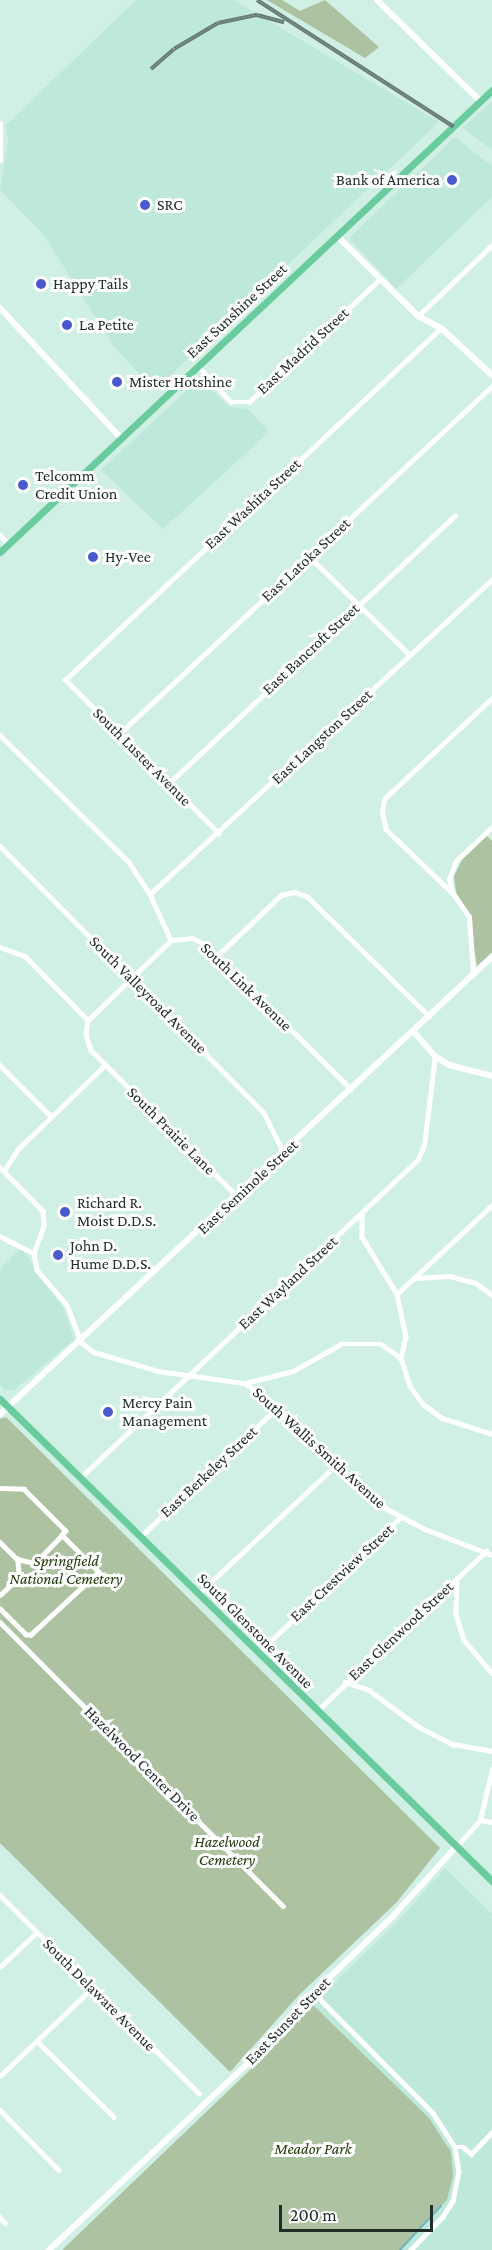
<!DOCTYPE html>
<style>
body{margin:0}
#map{position:relative;width:492px;height:2250px;overflow:hidden;background:#d0f0e5;font-family:"Crimson Pro",serif}
div>[style]{position:absolute}
.built>*{inset:0;background:#bee8da}
.green>*{inset:0;background:#acc2a0}
.stream>*{height:1.5px;margin:-0.75px;padding:0 0.75px;transform-origin:0.75px;border-radius:0.75px;background:#6fb4c3}
.street>*{height:4.5px;margin:-2.25px;padding:0 2.25px;transform-origin:2.25px;border-radius:2.25px;background:#fff}
.secondary>*{height:6px;margin:-3px;padding:0 3px;transform-origin:3px;border-radius:3px;background:#fff}
.primary>*{height:7px;margin:-3.5px;padding:0 3.5px;transform-origin:3.5px;border-radius:3.5px;background:#6acc9e}
.rail>*{height:4px;margin-top:-2px;transform-origin:0;background:repeating-linear-gradient(90deg,#fff 0 4.5px,#677c75 0 9px);box-sizing:border-box;border-block:2px solid #677c75}
.dots>*{width:16px;height:16px;translate:-50% -50%;box-sizing:border-box;border:3px solid #fff;border-radius:50%}
span{translate:-50% -50%;white-space:nowrap;text-align:center;line-height:1.15;-webkit-text-stroke:6px #fff;paint-order:stroke}
.poi-label{font-size:16px;color:#202d29}
.right{translate:-100% -50%;text-align:right}
.left{translate:0 -50%;text-align:left}
.street-label{font-size:16px;color:#202d29}
.park-label{font-size:16px;color:#203b08;font-style:italic}
.scale{position:absolute;left:279px;top:2205px;width:154px;height:27px;box-sizing:border-box;border:3px solid #202d29;border-top:0;padding-left:8px;font-size:18px;line-height:21px;white-space:nowrap;color:#202d29;-webkit-text-stroke:4px #fff;paint-order:stroke}
</style>
<div id="map">
<div class="built">
<i style="clip-path:polygon(136px 0,234px 0,439px 122px,155px 390px,114px 347px,44px 235px,0 190px,8px 142px,6px 125px)"></i>
<i style="clip-path:polygon(492px 101px,492px 150px,463px 128px)"></i>
<i style="clip-path:polygon(455px 137px,492px 166px,492px 197px,396px 289px,349px 238px)"></i>
<i style="clip-path:polygon(200px 378px,229px 407px,248px 409px,269px 432px,163px 529px,101px 470px)"></i>
<i style="clip-path:polygon(21px 1248px,63px 1307px,74px 1340px,14px 1390px,5px 1390px,0 1385px,0 1269px)"></i>
<i style="clip-path:polygon(445px 1868px,492px 1914px,492px 2250px,401px 2250px,447px 2200px,453px 2176px,450px 2152px,429px 2118px,312px 2004px,400px 1919px)"></i>
</div>
<div class="green">
<i style="clip-path:polygon(267px 0,282px 0,300px 11px,325px 0,379px 47px,365px 58px)"></i>
<i style="clip-path:polygon(486px 835px,492px 841px,492px 952px,477px 966px,469px 914px,456px 892px,454px 876px,464px 856px)"></i>
<i style="clip-path:polygon(6px 1417px,440px 1848px,397px 1902px,299px 1995px,230px 2072px,0 1843px,0 1419px)"></i>
<i style="clip-path:polygon(312px 2004px,429px 2118px,451px 2152px,453px 2176px,447px 2200px,401px 2250px,62px 2250px,273px 2048px)"></i>
</div>
<div class="stream">
<i style="left:400px;top:2250px;width:60px;rotate:-47deg"></i>
</div>
<div class="street">
<i style="left:418px;top:316px;width:103px;rotate:-43.8deg"></i>
<i style="left:198px;top:366px;width:49px;rotate:47.5deg"></i>
<i style="left:231px;top:402px;width:18px"></i>
<i style="left:249px;top:402px;width:180px;rotate:-43.2deg"></i>
<i style="left:0;top:535px;width:13px;rotate:45deg"></i>
<i style="left:310px;top:557px;width:140px;rotate:44.4deg"></i>
<i style="left:119px;top:734px;width:510px;rotate:-43.01deg"></i>
<i style="left:0;top:735px;width:181px;rotate:44.6deg"></i>
<i style="left:129px;top:862px;width:38px;rotate:57deg"></i>
<i style="left:150px;top:894px;width:51px;rotate:65.5deg"></i>
<i style="left:168px;top:784px;width:393px;rotate:-43.1deg"></i>
<i style="left:219px;top:834px;width:218px;rotate:-135deg"></i>
<i style="left:65px;top:680px;width:515px;rotate:-43.11deg"></i>
<i style="left:0;top:846px;width:375px;rotate:45.3deg"></i>
<i style="left:264px;top:1113px;width:45px;rotate:63.4deg"></i>
<i style="left:452px;top:892px;width:13px;rotate:-103deg"></i>
<i style="left:449px;top:879px;width:19px;rotate:-69deg"></i>
<i style="left:456px;top:861px;width:50px;rotate:-43.4deg"></i>
<i style="left:150px;top:894px;width:465px;rotate:-42.6deg"></i>
<i style="left:171px;top:940px;width:21px;rotate:-5deg"></i>
<i style="left:192px;top:938px;width:14px;rotate:25deg"></i>
<i style="left:205px;top:944px;width:206px;rotate:44.8deg"></i>
<i style="left:0;top:947px;width:27px;rotate:20deg"></i>
<i style="left:25px;top:956px;width:90px;rotate:45.5deg"></i>
<i style="left:217px;top:956px;width:88px;rotate:-43.6deg"></i>
<i style="left:281px;top:895px;width:14px;rotate:-12deg"></i>
<i style="left:295px;top:892px;width:14px;rotate:21deg"></i>
<i style="left:308px;top:897px;width:170px;rotate:44.5deg"></i>
<i style="left:473px;top:975px;width:58px;rotate:-93.9deg"></i>
<i style="left:469px;top:917px;width:28px;rotate:-125deg"></i>
<i style="left:453px;top:894px;width:93px;rotate:-136.3deg"></i>
<i style="left:386px;top:830px;width:18px;rotate:-103deg"></i>
<i style="left:382px;top:812px;width:13px;rotate:-81deg"></i>
<i style="left:384px;top:799px;width:148px;rotate:-43.1deg"></i>
<i style="left:88px;top:1020px;width:14px;rotate:98deg"></i>
<i style="left:86px;top:1034px;width:17px;rotate:73deg"></i>
<i style="left:91px;top:1050px;width:206px;rotate:45deg"></i>
<i style="left:88px;top:1020px;width:115px;rotate:-43.9deg"></i>
<i style="left:0;top:1065px;width:72px;rotate:45deg"></i>
<i style="left:0;top:1167px;width:62px;rotate:45.7deg"></i>
<i style="left:43px;top:1211px;width:15px;rotate:86deg"></i>
<i style="left:44px;top:1226px;width:29px;rotate:110deg"></i>
<i style="left:4px;top:1171px;width:26px;rotate:-58deg"></i>
<i style="left:18px;top:1149px;width:121px;rotate:-44deg"></i>
<i style="left:362px;top:1213px;width:24px;rotate:90deg"></i>
<i style="left:362px;top:1237px;width:67px;rotate:58.4deg"></i>
<i style="left:397px;top:1294px;width:44px;rotate:78.2deg"></i>
<i style="left:406px;top:1337px;width:22px;rotate:103deg"></i>
<i style="left:0;top:1236px;width:38px;rotate:27deg"></i>
<i style="left:34px;top:1253px;width:17px;rotate:80deg"></i>
<i style="left:37px;top:1270px;width:46px;rotate:49.4deg"></i>
<i style="left:67px;top:1305px;width:40px;rotate:69deg"></i>
<i style="left:81px;top:1342px;width:16px;rotate:38deg"></i>
<i style="left:94px;top:1352px;width:67px;rotate:16.5deg"></i>
<i style="left:158px;top:1371px;width:88px;rotate:7.9deg"></i>
<i style="left:245px;top:1383px;width:49px;rotate:-14deg"></i>
<i style="left:293px;top:1371px;width:55px;rotate:-29.4deg"></i>
<i style="left:341px;top:1344px;width:40px"></i>
<i style="left:381px;top:1344px;width:24px;rotate:35deg"></i>
<i style="left:401px;top:1358px;width:29px;rotate:72deg"></i>
<i style="left:410px;top:1386px;width:22px;rotate:54deg"></i>
<i style="left:423px;top:1404px;width:24px;rotate:36deg"></i>
<i style="left:442px;top:1418px;width:52px;rotate:17.7deg"></i>
<i style="left:414px;top:1278px;width:36px;rotate:-3deg"></i>
<i style="left:450px;top:1276px;width:27px;rotate:15deg"></i>
<i style="left:476px;top:1283px;width:20px;rotate:37deg"></i>
<i style="left:397px;top:1294px;width:130px;rotate:-43.1deg"></i>
<i style="left:245px;top:1383px;width:41px;rotate:36deg"></i>
<i style="left:278px;top:1407px;width:137px;rotate:44.4deg"></i>
<i style="left:376px;top:1503px;width:55px;rotate:28deg"></i>
<i style="left:425px;top:1529px;width:72px;rotate:21.2deg"></i>
<i style="left:81px;top:1477px;width:463px;rotate:-43.3deg"></i>
<i style="left:418px;top:1159px;width:15px;rotate:-67deg"></i>
<i style="left:424px;top:1145px;width:90px;rotate:-83deg"></i>
<i style="left:0;top:1488px;width:24px;rotate:2deg"></i>
<i style="left:24px;top:1489px;width:59px;rotate:45deg"></i>
<i style="left:66px;top:1531px;width:6px;rotate:135deg"></i>
<i style="left:62px;top:1535px;width:52px;rotate:45deg"></i>
<i style="left:99px;top:1572px;width:93px;rotate:137.2deg"></i>
<i style="left:31px;top:1635px;width:5px;rotate:180deg"></i>
<i style="left:26px;top:1635px;width:37px;rotate:-135deg"></i>
<i style="left:140px;top:1537px;width:190px;rotate:-43.3deg"></i>
<i style="left:0;top:1542px;width:24px;rotate:45deg"></i>
<i style="left:17px;top:1559px;width:18px;rotate:13deg"></i>
<i style="left:35px;top:1563px;width:39px;rotate:-46deg"></i>
<i style="left:457px;top:1578px;width:36px;rotate:92deg"></i>
<i style="left:456px;top:1614px;width:27px;rotate:73deg"></i>
<i style="left:464px;top:1640px;width:43px;rotate:49.7deg"></i>
<i style="left:198px;top:1594px;width:189px;rotate:-43.1deg"></i>
<i style="left:0;top:1595px;width:26px;rotate:-43deg"></i>
<i style="left:19px;top:1577px;width:18px;rotate:-96deg"></i>
<i style="left:0;top:1622px;width:401px;rotate:45.1deg"></i>
<i style="left:258px;top:1653px;width:197px;rotate:-43.6deg"></i>
<i style="left:345px;top:1682px;width:25px;rotate:18deg"></i>
<i style="left:369px;top:1690px;width:62px;rotate:36.5deg"></i>
<i style="left:419px;top:1727px;width:38px;rotate:27deg"></i>
<i style="left:453px;top:1744px;width:40px;rotate:10deg"></i>
<i style="left:317px;top:1711px;width:233px;rotate:-43.4deg"></i>
<i style="left:480px;top:1820px;width:12px;rotate:9deg"></i>
<i style="left:456px;top:1847px;width:36px;rotate:-48deg"></i>
<i style="left:480px;top:1820px;width:52px;rotate:-76.8deg"></i>
<i style="left:0;top:1895px;width:281px;rotate:44.9deg"></i>
<i style="left:0;top:1967px;width:50px;rotate:-43.4deg"></i>
<i style="left:313px;top:1992px;width:170px;rotate:45.2deg"></i>
<i style="left:433px;top:2113px;width:40px;rotate:57.1deg"></i>
<i style="left:455px;top:2147px;width:24px;rotate:81deg"></i>
<i style="left:459px;top:2171px;width:31px;rotate:101deg"></i>
<i style="left:453px;top:2201px;width:19px;rotate:122deg"></i>
<i style="left:443px;top:2217px;width:46px;rotate:134.1deg"></i>
<i style="left:37px;top:2041px;width:108px;rotate:44.6deg"></i>
<i style="left:0;top:2076px;width:127px;rotate:-43.7deg"></i>
<i style="left:0;top:2110px;width:84px;rotate:45.5deg"></i>
<i style="left:455px;top:2147px;width:8px"></i>
<i style="left:463px;top:2147px;width:11px;rotate:41deg"></i>
<i style="left:471px;top:2154px;width:30px;rotate:-46deg"></i>
<i style="left:0;top:2217px;width:8px;rotate:50deg"></i>
</div>
<div class="secondary">
<i style="left:377px;top:0;width:144px;rotate:44.4deg"></i>
<i style="left:0;top:124px;width:36px;rotate:90deg"></i>
<i style="left:337px;top:236px;width:114px;rotate:44.6deg"></i>
<i style="left:418px;top:316px;width:26px;rotate:28deg"></i>
<i style="left:441px;top:328px;width:69px;rotate:42.7deg"></i>
<i style="left:0;top:308px;width:178px;rotate:47.1deg"></i>
<i style="left:414px;top:1032px;width:32px;rotate:49deg"></i>
<i style="left:435px;top:1056px;width:17px;rotate:33deg"></i>
<i style="left:449px;top:1065px;width:44px;rotate:14.3deg"></i>
<i style="left:0;top:1414px;width:672px;rotate:-42.89deg"></i>
<i style="left:49px;top:2250px;width:295px;rotate:-43.2deg"></i>
<i style="left:264px;top:2048px;width:58px;rotate:-49.2deg"></i>
<i style="left:302px;top:2004px;width:127px;rotate:-44deg"></i>
<i style="left:393px;top:1916px;width:93px;rotate:-47.6deg"></i>
</div>
<div class="primary">
<i style="left:0;top:552px;width:675px;rotate:-43.2deg"></i>
<i style="left:0;top:1399px;width:689px;rotate:44.41deg"></i>
</div>
<div class="rail">
<i style="left:257px;top:0;width:234px;rotate:32.8deg"></i>
<i style="left:151px;top:69px;width:30px;rotate:-41deg"></i>
<i style="left:174px;top:49px;width:51px;rotate:-30.6deg"></i>
<i style="left:218px;top:23px;width:40px;rotate:-12deg"></i>
<i style="left:257px;top:15px;width:28px;rotate:15deg"></i>
</div>
<div class="dots">
<i style="left:452px;top:180px;background:#495ace"></i>
<i style="left:145px;top:205px;background:#495ace"></i>
<i style="left:41px;top:284px;background:#495ace"></i>
<i style="left:67px;top:325px;background:#495ace"></i>
<i style="left:117px;top:382px;background:#495ace"></i>
<i style="left:23px;top:485px;background:#495ace"></i>
<i style="left:93px;top:557px;background:#495ace"></i>
<i style="left:65px;top:1212px;background:#495ace"></i>
<i style="left:58px;top:1255px;background:#495ace"></i>
<i style="left:108px;top:1412px;background:#495ace"></i>
</div>
<div class="poi-label">
<span class="right" style="left:440px;top:180px">Bank of America</span>
<span class="left" style="left:157px;top:205px">SRC</span>
<span class="left" style="left:53px;top:284px">Happy Tails</span>
<span class="left" style="left:79px;top:325px">La Petite</span>
<span class="left" style="left:129px;top:382px">Mister Hotshine</span>
<span class="left" style="left:35px;top:485px">Telcomm<br>Credit Union</span>
<span class="left" style="left:105px;top:557px">Hy-Vee</span>
<span class="left" style="left:77px;top:1212px">Richard R.<br>Moist D.D.S.</span>
<span class="left" style="left:70px;top:1255px">John D.<br>Hume D.D.S.</span>
<span class="left" style="left:122px;top:1412px">Mercy Pain<br>Management</span>
</div>
<div class="street-label">
<span style="left:237px;top:311px;rotate:-43deg">East Sunshine Street</span>
<span style="left:303px;top:351px;rotate:-43deg">East Madrid Street</span>
<span style="left:253px;top:504px;rotate:-43deg">East Washita Street</span>
<span style="left:306px;top:560px;rotate:-43deg">East Latoka Street</span>
<span style="left:311px;top:649px;rotate:-43deg">East Bancroft Street</span>
<span style="left:322px;top:737px;rotate:-43deg">East Langston Street</span>
<span style="left:142px;top:757px;rotate:45deg">South Luster Avenue</span>
<span style="left:246px;top:987px;rotate:44deg">South Link Avenue</span>
<span style="left:148px;top:995px;rotate:45deg">South Valleyroad Avenue</span>
<span style="left:171px;top:1131px;rotate:45deg">South Prairie Lane</span>
<span style="left:248px;top:1187px;rotate:-43deg">East Seminole Street</span>
<span style="left:288px;top:1283px;rotate:-43deg">East Wayland Street</span>
<span style="left:319px;top:1448px;rotate:42deg">South Wallis Smith Avenue</span>
<span style="left:209px;top:1472px;rotate:-43deg">East Berkeley Street</span>
<span style="left:342px;top:1573px;rotate:-43deg">East Crestview Street</span>
<span style="left:255px;top:1631px;rotate:45deg">South Glenstone Avenue</span>
<span style="left:401px;top:1631px;rotate:-43deg">East Glenwood Street</span>
<span style="left:142px;top:1764px;rotate:45deg">Hazelwood Center Drive</span>
<span style="left:99px;top:1995px;rotate:45deg">South Delaware Avenue</span>
<span style="left:288px;top:2021px;rotate:-46deg">East Sunset Street</span>
</div>
<div class="park-label">
<span style="left:66px;top:1570px">Springfield<br>National Cemetery</span>
<span style="left:227px;top:1851px">Hazelwood<br>Cemetery</span>
<span style="left:313px;top:2149px">Meador Park</span>
</div>
<div class="scale">200 m</div>
</div>
